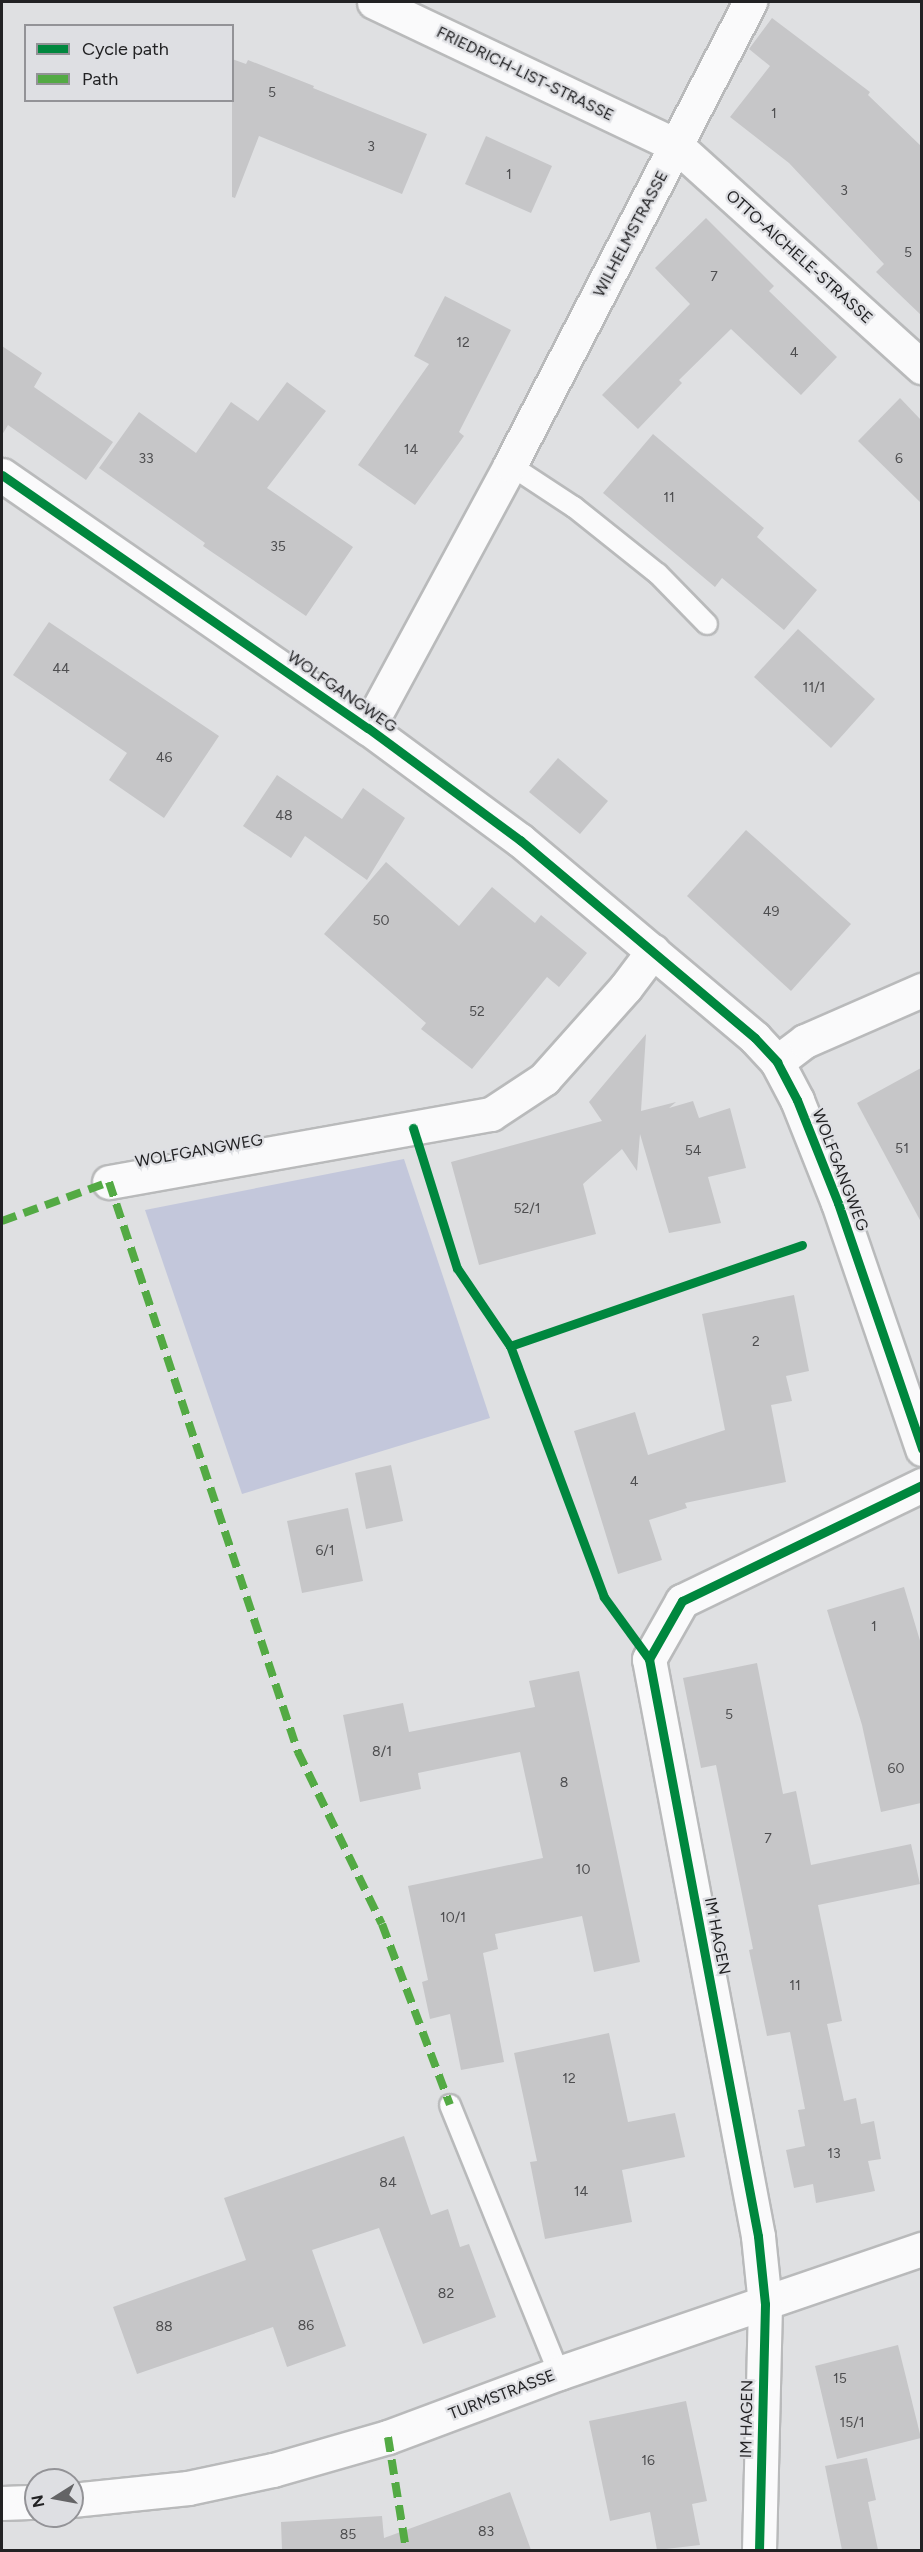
<!DOCTYPE html>
<style>
body{margin:0}
#map{position:relative;width:923px;height:2552px;overflow:hidden;background:#dfe0e2;font-family:Figtree,sans-serif}
div>[style]{position:absolute}
.green>*{inset:0;background:#c3c7db}
.building>*{inset:0;background:#c6c6c8}
.roads{filter:drop-shadow(2px 0 #b9babb) drop-shadow(-2px 0 #b9babb) drop-shadow(0 2px #b9babb) drop-shadow(0 -2px #b9babb)}
.lane>*{height:20px;margin:-10px;padding:0 10px;transform-origin:10px;border-radius:10px;background:#fafafb}
.street>*{height:33px;margin:-16.5px;padding:0 16.5px;transform-origin:16.5px;border-radius:16.5px;background:#fafafb}
.quiet>*{height:8px;margin-top:-4px;transform-origin:0;background:repeating-linear-gradient(90deg,#53aa44 0 15px,transparent 0 23px)}
.cycleway>*{height:9px;margin:-4.5px;padding:0 4.5px;transform-origin:4.5px;border-radius:4.5px;background:#00873e}
span{translate:-50% -50%;white-space:nowrap;text-align:center;line-height:1.15;-webkit-text-stroke:4.5px #dedfe3;paint-order:stroke}
.number-label{font-size:14px;color:#4e4e50}
.number-label span{-webkit-text-stroke-width:0}
.street-label{font-size:16px;color:#222224}
.frame{position:absolute;inset:0;border:3px solid #222224;pointer-events:none}
.legend{position:absolute;left:24px;top:24px;width:210px;height:78px;box-sizing:border-box;background:#dedfe3;border:2px solid #939397;margin:0;padding:8px 10px;list-style:none;font-size:18px;color:#222224}
.legend li{display:flex;align-items:center;gap:12px;height:30px}
.legend b{width:30px;border:2px solid #939397}
.north{position:absolute;left:24px;top:2468px;width:60px;height:60px;box-sizing:border-box;background:#dedfe3;border:2px solid #939397;border-radius:50%;rotate:259deg;font-size:16px;font-weight:700;line-height:24px;text-align:center;color:#222224}
.north::after{content:'';display:block;margin:auto;width:21px;height:27px;background:#646466;clip-path:polygon(50% 0,100% 100%,50% 72%,0 100%)}
</style>
<div id="map">
<div class="green">
<i style="clip-path:polygon(404px 1159px,490px 1418px,242px 1494px,145px 1210px)"></i>
</div>
<div class="building">
<i style="clip-path:polygon(772px 18px,870px 92px,868px 95px,921px 146px,921px 315px,876px 272px,884px 264px,789px 163px,730px 117px,770px 66px,749px 49px)"></i>
<i style="clip-path:polygon(232px 59px,246px 64px,248px 60px,314px 86px,313px 88px,427px 134px,402px 194px,259px 136px,235px 198px,232px 197px)"></i>
<i style="clip-path:polygon(486px 136px,552px 166px,531px 213px,465px 184px)"></i>
<i style="clip-path:polygon(706px 218px,774px 286px,769px 291px,837px 357px,801px 395px,731px 329px,679px 380px,682px 383px,638px 429px,602px 395px,690px 304px,655px 268px)"></i>
<i style="clip-path:polygon(445px 296px,511px 330px,459px 432px,464px 436px,415px 505px,358px 465px,429px 364px,414px 356px)"></i>
<i style="clip-path:polygon(2px 346px,42px 373px,34px 387px,113px 442px,86px 480px,8px 425px,2px 435px)"></i>
<i style="clip-path:polygon(287px 382px,326px 411px,267px 488px,353px 547px,306px 616px,203px 546px,205px 543px,99px 468px,139px 412px,196px 453px,231px 402px,258px 421px)"></i>
<i style="clip-path:polygon(900px 398px,921px 420px,921px 503px,858px 441px)"></i>
<i style="clip-path:polygon(653px 434px,764px 528px,757px 537px,817px 590px,784px 630px,722px 578px,715px 587px,603px 493px)"></i>
<i style="clip-path:polygon(49px 622px,219px 736px,164px 818px,109px 780px,127px 753px,13px 675px)"></i>
<i style="clip-path:polygon(798px 629px,875px 699px,831px 748px,754px 677px)"></i>
<i style="clip-path:polygon(558px 758px,608px 801px,580px 834px,529px 792px)"></i>
<i style="clip-path:polygon(277px 775px,342px 819px,363px 788px,405px 818px,367px 880px,305px 836px,291px 858px,243px 826px)"></i>
<i style="clip-path:polygon(746px 830px,851px 924px,791px 991px,687px 896px)"></i>
<i style="clip-path:polygon(386px 862px,459px 926px,492px 887px,535px 923px,541px 915px,587px 953px,559px 987px,547px 977px,472px 1069px,421px 1029px,426px 1023px,324px 934px)"></i>
<i style="clip-path:polygon(646px 1034px,641px 1111px,676px 1102px,669px 1108px,693px 1101px,699px 1118px,730px 1108px,746px 1168px,708px 1177px,721px 1223px,669px 1233px,640px 1134px,637px 1171px,622px 1149px,583px 1184px,596px 1234px,479px 1265px,451px 1162px,602px 1121px,589px 1102px)"></i>
<i style="clip-path:polygon(921px 1068px,921px 1222px,857px 1103px)"></i>
<i style="clip-path:polygon(794px 1295px,809px 1371px,786px 1376px,792px 1401px,771px 1405px,786px 1482px,685px 1503px,687px 1508px,649px 1520px,662px 1560px,618px 1574px,574px 1431px,635px 1412px,648px 1455px,725px 1430px,702px 1314px)"></i>
<i style="clip-path:polygon(391px 1465px,403px 1521px,366px 1529px,355px 1473px)"></i>
<i style="clip-path:polygon(348px 1508px,363px 1581px,302px 1593px,287px 1521px)"></i>
<i style="clip-path:polygon(904px 1587px,921px 1644px,921px 1803px,881px 1812px,862px 1725px,827px 1610px)"></i>
<i style="clip-path:polygon(757px 1663px,783px 1794px,796px 1791px,811px 1865px,911px 1844px,920px 1884px,818px 1905px,842px 2021px,827px 2024px,844px 2101px,856px 2098px,861px 2124px,874px 2121px,881px 2159px,868px 2161px,875px 2191px,816px 2203px,813px 2184px,794px 2188px,786px 2150px,805px 2146px,798px 2110px,805px 2109px,790px 2032px,767px 2036px,749px 1950px,753px 1949px,716px 1765px,701px 1768px,683px 1678px)"></i>
<i style="clip-path:polygon(579px 1671px,640px 1962px,594px 1972px,582px 1916px,495px 1934px,498px 1949px,483px 1953px,504px 2062px,461px 2070px,450px 2014px,430px 2019px,422px 1982px,428px 1980px,408px 1886px,543px 1858px,520px 1752px,418px 1773px,421px 1789px,360px 1802px,343px 1715px,403px 1703px,409px 1732px,535px 1707px,529px 1681px)"></i>
<i style="clip-path:polygon(609px 2033px,628px 2122px,675px 2113px,685px 2157px,622px 2170px,632px 2222px,545px 2239px,530px 2162px,537px 2161px,514px 2053px)"></i>
<i style="clip-path:polygon(404px 2136px,431px 2215px,448px 2209px,460px 2247px,469px 2244px,496px 2317px,423px 2344px,379px 2228px,312px 2250px,346px 2346px,287px 2367px,273px 2327px,137px 2374px,113px 2307px,246px 2260px,224px 2198px)"></i>
<i style="clip-path:polygon(898px 2345px,921px 2438px,837px 2459px,815px 2366px)"></i>
<i style="clip-path:polygon(686px 2401px,707px 2501px,692px 2504px,700px 2545px,657px 2550px,650px 2512px,610px 2521px,589px 2421px)"></i>
<i style="clip-path:polygon(867px 2458px,876px 2500px,868px 2502px,878px 2550px,842px 2550px,825px 2466px)"></i>
<i style="clip-path:polygon(510px 2492px,531px 2550px,282px 2550px,281px 2522px,382px 2516px,384px 2538px)"></i>
</div>
<div class="roads">
<div class="lane">
<i style="left:510px;top:465px;width:77px;rotate:33.3deg"></i>
<i style="left:574px;top:507px;width:107px;rotate:38.6deg"></i>
<i style="left:658px;top:574px;width:70px;rotate:45.6deg"></i>
<i style="left:450px;top:2105px;width:289px;rotate:67.9deg"></i>
</div>
<div class="street">
<i style="left:374px;top:2px;width:335px;rotate:25.4deg"></i>
<i style="left:677px;top:146px;width:330px;rotate:42.1deg"></i>
<i style="left:2px;top:475px;width:445px;rotate:34.7deg"></i>
<i style="left:368px;top:728px;width:189px;rotate:36.4deg"></i>
<i style="left:520px;top:840px;width:307px;rotate:40.1deg"></i>
<i style="left:755px;top:1038px;width:33px;rotate:47deg"></i>
<i style="left:777px;top:1062px;width:43px;rotate:62.2deg"></i>
<i style="left:797px;top:1100px;width:111px;rotate:68.3deg"></i>
<i style="left:838px;top:1203px;width:260px;rotate:71.1deg"></i>
<i style="left:368px;top:728px;width:299px;rotate:-61.6deg"></i>
<i style="left:510px;top:465px;width:522px;rotate:-62.6deg"></i>
<i style="left:777px;top:1062px;width:35px;rotate:-37deg"></i>
<i style="left:805px;top:1041px;width:128px;rotate:-23.6deg"></i>
<i style="left:109px;top:1182px;width:388px;rotate:-10.1deg"></i>
<i style="left:491px;top:1114px;width:64px;rotate:-33.4deg"></i>
<i style="left:544px;top:1079px;width:123px;rotate:-48.3deg"></i>
<i style="left:626px;top:987px;width:45px;rotate:-53.1deg"></i>
<i style="left:72px;top:2500px;width:117px;rotate:-5.9deg"></i>
<i style="left:188px;top:2488px;width:87px;rotate:-12deg"></i>
<i style="left:273px;top:2470px;width:120px;rotate:-16deg"></i>
<i style="left:388px;top:2437px;width:183px;rotate:-20.5deg"></i>
<i style="left:559px;top:2373px;width:384px;rotate:-18.9deg"></i>
<i style="left:2px;top:2503px;width:34px;rotate:-2deg"></i>
<i style="left:759px;top:2550px;width:246px;rotate:-88.6deg"></i>
<i style="left:765px;top:2304px;width:68px;rotate:-95.9deg"></i>
<i style="left:758px;top:2236px;width:587px;rotate:-100.7deg"></i>
<i style="left:649px;top:1659px;width:67px;rotate:-60.4deg"></i>
<i style="left:682px;top:1601px;width:267px;rotate:-25.8deg"></i>
</div>
</div>
<div class="quiet">
<i style="left:2px;top:1221px;width:114px;rotate:-20deg"></i>
<i style="left:109px;top:1182px;width:601px;rotate:71.66deg"></i>
<i style="left:298px;top:1752px;width:191px;rotate:64deg"></i>
<i style="left:382px;top:1924px;width:193px;rotate:69.4deg"></i>
<i style="left:388px;top:2437px;width:114px;rotate:80.9deg"></i>
</div>
<div class="cycleway">
<i style="left:2px;top:475px;width:445px;rotate:34.7deg"></i>
<i style="left:368px;top:728px;width:189px;rotate:36.4deg"></i>
<i style="left:520px;top:840px;width:307px;rotate:40.1deg"></i>
<i style="left:755px;top:1038px;width:33px;rotate:47deg"></i>
<i style="left:777px;top:1062px;width:43px;rotate:62.2deg"></i>
<i style="left:797px;top:1100px;width:111px;rotate:68.3deg"></i>
<i style="left:838px;top:1203px;width:260px;rotate:71.1deg"></i>
<i style="left:413px;top:1128px;width:147px;rotate:72.6deg"></i>
<i style="left:457px;top:1268px;width:94px;rotate:55.8deg"></i>
<i style="left:649px;top:1659px;width:77px;rotate:-126deg"></i>
<i style="left:604px;top:1597px;width:268px;rotate:-110.5deg"></i>
<i style="left:510px;top:1346px;width:309px;rotate:-19.1deg"></i>
<i style="left:759px;top:2550px;width:246px;rotate:-88.6deg"></i>
<i style="left:765px;top:2304px;width:68px;rotate:-95.9deg"></i>
<i style="left:758px;top:2236px;width:587px;rotate:-100.7deg"></i>
<i style="left:649px;top:1659px;width:67px;rotate:-60.4deg"></i>
<i style="left:682px;top:1601px;width:267px;rotate:-25.8deg"></i>
</div>
<div class="number-label">
<span style="left:272px;top:93px">5</span>
<span style="left:774px;top:114px">1</span>
<span style="left:371px;top:147px">3</span>
<span style="left:509px;top:175px">1</span>
<span style="left:844px;top:191px">3</span>
<span style="left:908px;top:253px">5</span>
<span style="left:714px;top:277px">7</span>
<span style="left:463px;top:343px">12</span>
<span style="left:794px;top:353px">4</span>
<span style="left:411px;top:450px">14</span>
<span style="left:146px;top:459px">33</span>
<span style="left:899px;top:459px">6</span>
<span style="left:669px;top:498px">11</span>
<span style="left:278px;top:547px">35</span>
<span style="left:61px;top:669px">44</span>
<span style="left:814px;top:688px">11/1</span>
<span style="left:164px;top:758px">46</span>
<span style="left:284px;top:816px">48</span>
<span style="left:771px;top:912px">49</span>
<span style="left:381px;top:921px">50</span>
<span style="left:477px;top:1012px">52</span>
<span style="left:902px;top:1149px">51</span>
<span style="left:693px;top:1151px">54</span>
<span style="left:527px;top:1209px">52/1</span>
<span style="left:756px;top:1342px">2</span>
<span style="left:634px;top:1482px">4</span>
<span style="left:325px;top:1551px">6/1</span>
<span style="left:874px;top:1627px">1</span>
<span style="left:729px;top:1715px">5</span>
<span style="left:382px;top:1752px">8/1</span>
<span style="left:896px;top:1769px">60</span>
<span style="left:564px;top:1783px">8</span>
<span style="left:768px;top:1839px">7</span>
<span style="left:583px;top:1870px">10</span>
<span style="left:453px;top:1918px">10/1</span>
<span style="left:795px;top:1986px">11</span>
<span style="left:569px;top:2079px">12</span>
<span style="left:834px;top:2154px">13</span>
<span style="left:388px;top:2183px">84</span>
<span style="left:581px;top:2192px">14</span>
<span style="left:446px;top:2294px">82</span>
<span style="left:306px;top:2326px">86</span>
<span style="left:164px;top:2327px">88</span>
<span style="left:840px;top:2379px">15</span>
<span style="left:852px;top:2423px">15/1</span>
<span style="left:648px;top:2461px">16</span>
<span style="left:486px;top:2532px">83</span>
<span style="left:348px;top:2535px">85</span>
</div>
<div class="street-label">
<span style="left:525px;top:74px;rotate:26deg">FRIEDRICH-LIST-STRASSE</span>
<span style="left:631px;top:234px;rotate:-62deg">WILHELMSTRASSE</span>
<span style="left:799px;top:257px;rotate:42deg">OTTO-AICHELE-STRASSE</span>
<span style="left:342px;top:692px;rotate:35deg">WOLFGANGWEG</span>
<span style="left:199px;top:1151px;rotate:-10deg">WOLFGANGWEG</span>
<span style="left:840px;top:1170px;rotate:69deg">WOLFGANGWEG</span>
<span style="left:717px;top:1936px;rotate:79deg">IM HAGEN</span>
<span style="left:502px;top:2395px;rotate:-21deg">TURMSTRASSE</span>
<span style="left:747px;top:2419px;rotate:-89deg">IM HAGEN</span>
</div>
<div class="frame"></div>
<ul class="legend">
<li><b style="height:8px;background:#00873e"></b>Cycle path</li>
<li><b style="height:8px;background:#53aa44"></b>Path</li>
</ul>
<div class="north">N</div>
</div>
